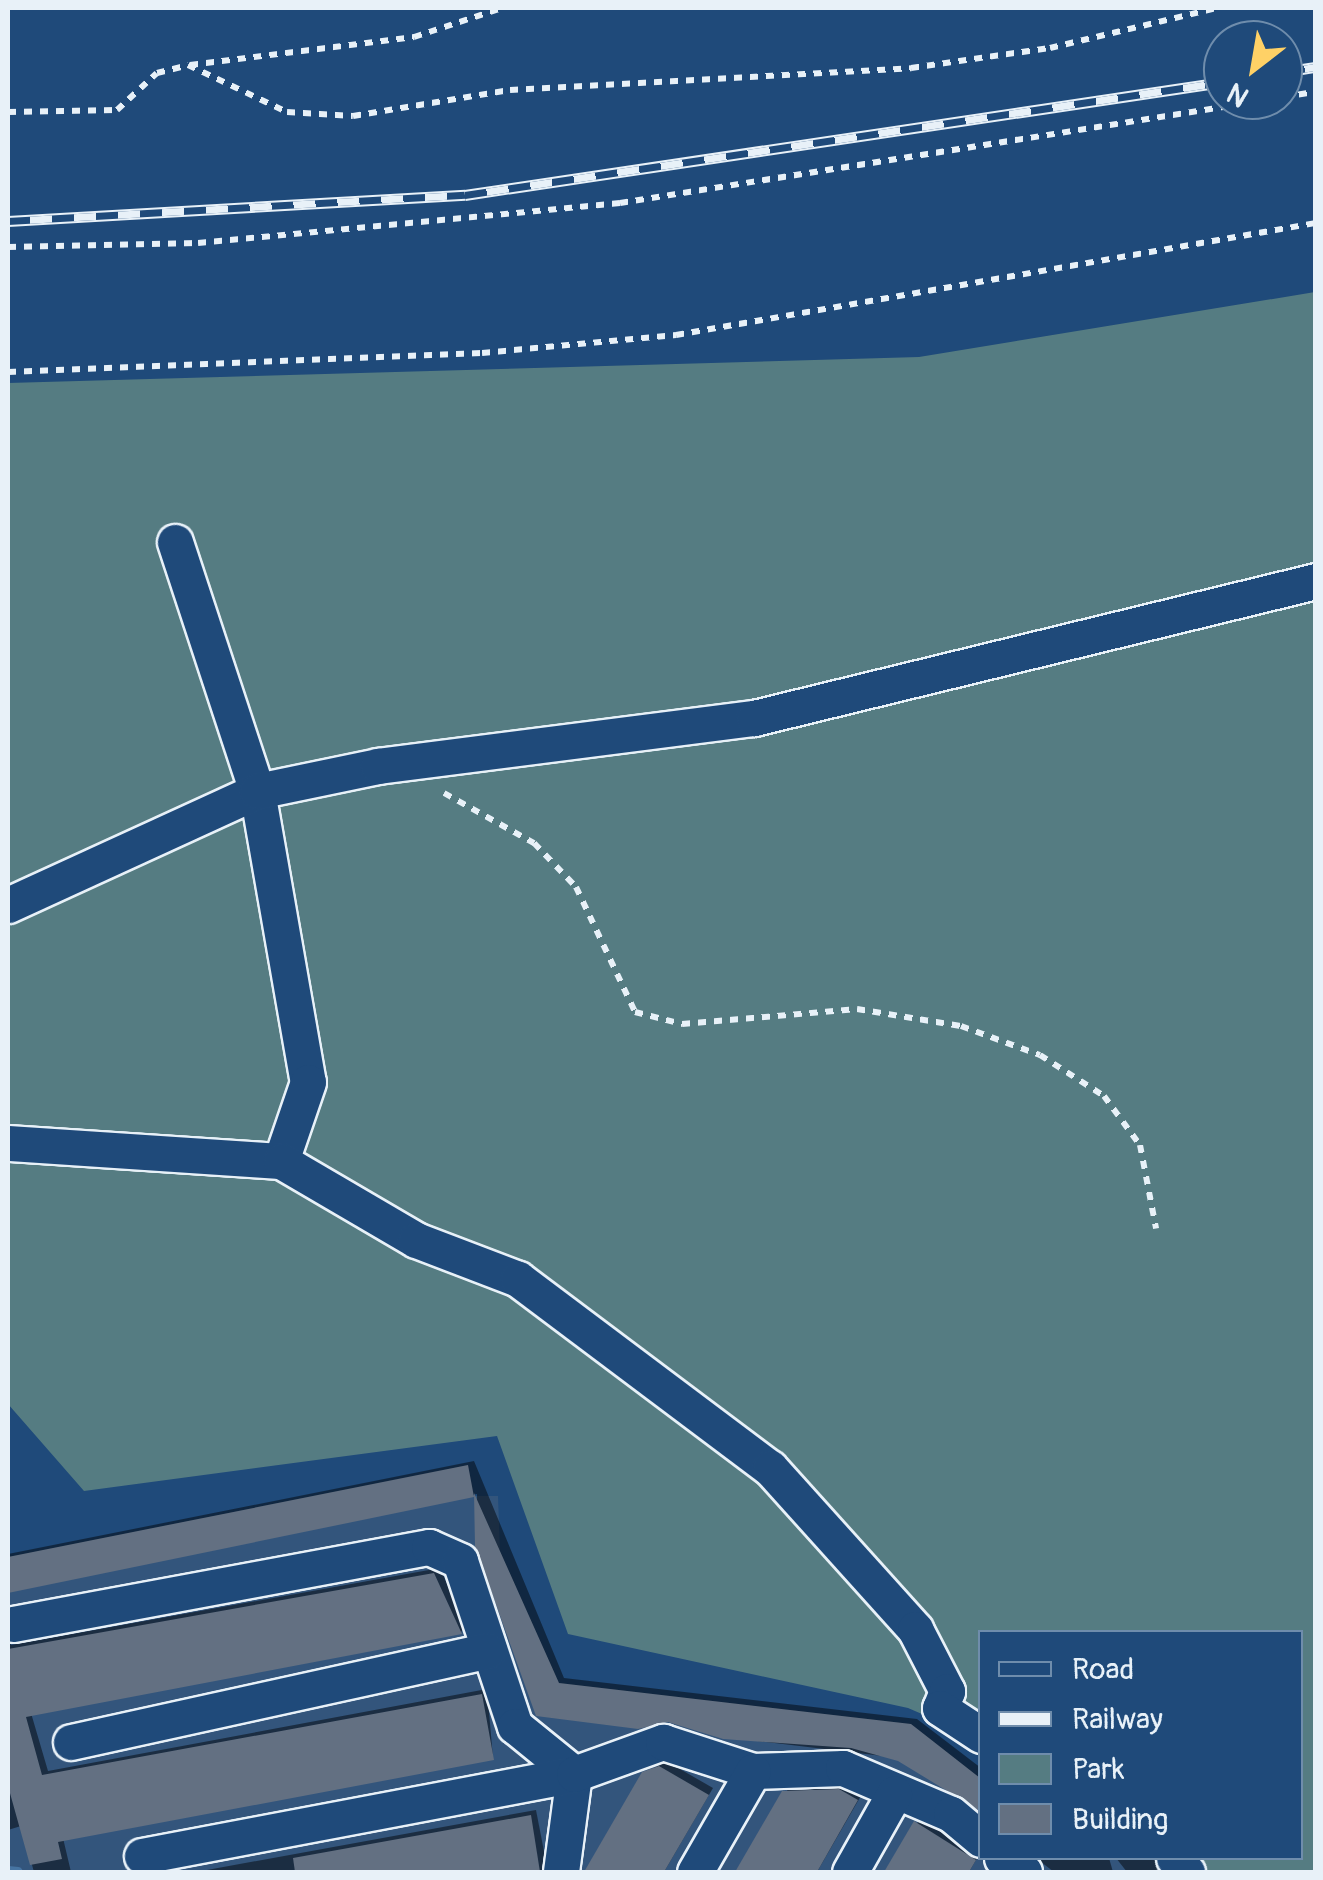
<!DOCTYPE html>
<style>
body{margin:0}
#map{position:relative;width:1323px;height:1880px;overflow:hidden;background:#1f4a7a;font-family:Pangolin,sans-serif}
div>[style]{position:absolute}
.built>*{inset:0;background:#33557c}
.green>*{inset:0;background:#557c82}
.shadow>*{inset:0;background:#0007}
.stream>*{height:10px;margin:-5px;padding:0 5px;transform-origin:5px;border-radius:5px;background:#4674a2}
.building>*{inset:0;background:#637082}
.path>*{height:6px;margin-top:-3px;transform-origin:0;background:repeating-linear-gradient(90deg,#e8f1f8 0 8px,transparent 0 16px)}
.roads{filter:drop-shadow(2px 0 #e8f1f8) drop-shadow(-2px 0 #e8f1f8) drop-shadow(0 2px #e8f1f8) drop-shadow(0 -2px #e8f1f8)}
.minor>*{height:35px;margin:-17.5px;padding:0 17.5px;transform-origin:17.5px;border-radius:17.5px;background:#1f4a7a}
.rail>*{height:11px;margin-top:-5.5px;transform-origin:0;background:repeating-linear-gradient(90deg,#1f4a7a 0 22px,#e8f1f8 0 44px);box-sizing:border-box;border-block:2px solid #e8f1f8}
span{translate:-50% -50%;white-space:nowrap;text-align:center;line-height:1.15;-webkit-text-stroke:10px #1f4a7a;paint-order:stroke}
.frame{position:absolute;inset:0;border:10px solid #e8f1f8;pointer-events:none}
.legend{position:absolute;left:978px;top:1630px;width:325px;height:230px;box-sizing:border-box;background:#1f4a7a;border:2px solid #6f8dac;margin:0;padding:12px 18px;list-style:none;font-size:30px;color:#e8f1f8}
.legend li{display:flex;align-items:center;gap:20px;height:50px}
.legend b{width:50px;border:2px solid #6f8dac}
.north{position:absolute;left:1203px;top:20px;width:100px;height:100px;box-sizing:border-box;background:#1f4a7a;border:2px solid #6f8dac;border-radius:50%;rotate:211deg;font-size:28px;font-weight:700;line-height:40px;text-align:center;color:#e8f1f8}
.north::after{content:'';display:block;margin:auto;width:35px;height:45px;background:#ffd166;clip-path:polygon(50% 0,100% 100%,50% 72%,0 100%)}
</style>
<div id="map">
<div class="built">
<i style="clip-path:polygon(468px 1465px,474px 1496px,498px 1496px,500px 1551px,559px 1683px,911px 1724px,980px 1778px,981px 1858px,1157px 1858px,1168px 1872px,8px 1872px,8px 1557px)"></i>
</div>
<div class="green">
<i style="clip-path:polygon(1315px 292px,1315px 1872px,1202px 1872px,1191px 1858px,1300px 1858px,1300px 1632px,981px 1632px,980px 1739px,908px 1708px,568px 1634px,497px 1436px,84px 1491px,8px 1404px,8px 383px,919px 357px)"></i>
</div>
<div class="shadow">
<i style="clip-path:polygon(474px 1461px,564px 1678px,917px 1719px,981px 1768px,981px 1808px,899px 1758px,724px 1737px,668px 1719px,535px 1711px,477px 1545px,477px 1494px,8px 1591px,8px 1554px)"></i>
<i style="clip-path:polygon(440px 1568px,466px 1626px,461px 1632px,31px 1713px,48px 1771px,487px 1689px,493px 1758px,63px 1838px,71px 1872px,34px 1872px,21px 1826px,8px 1830px,8px 1634px,11px 1645px)"></i>
<i style="clip-path:polygon(666px 1761px,713px 1788px,664px 1872px,587px 1872px,644px 1774px)"></i>
<i style="clip-path:polygon(846px 1785px,862px 1794px,817px 1872px,737px 1872px,790px 1786px)"></i>
<i style="clip-path:polygon(536px 1810px,548px 1872px,196px 1872px)"></i>
<i style="clip-path:polygon(921px 1817px,980px 1853px,969px 1872px,887px 1872px)"></i>
<i style="clip-path:polygon(1036px 1858px,1109px 1858px,1113px 1872px,1054px 1872px)"></i>
<i style="clip-path:polygon(1116px 1858px,1159px 1858px,1171px 1872px,1127px 1872px)"></i>
</div>
<div class="stream">
<i style="left:8px;top:1871px;width:10px;rotate:6deg"></i>
</div>
<div class="building">
<i style="clip-path:polygon(468px 1465px,474px 1497px,8px 1593px,8px 1557px)"></i>
<i style="clip-path:polygon(474px 1493px,559px 1683px,911px 1724px,980px 1778px,980px 1811px,898px 1761px,851px 1748px,723px 1739px,668px 1722px,638px 1729px,536px 1716px,475px 1546px)"></i>
<i style="clip-path:polygon(434px 1573px,462px 1634px,26px 1717px,42px 1775px,482px 1694px,494px 1760px,58px 1842px,62px 1859px,30px 1865px,8px 1786px,8px 1649px)"></i>
<i style="clip-path:polygon(659px 1766px,709px 1795px,664px 1872px,584px 1872px,642px 1772px)"></i>
<i style="clip-path:polygon(782px 1791px,839px 1789px,858px 1800px,817px 1872px,735px 1872px)"></i>
<i style="clip-path:polygon(531px 1815px,540px 1872px,295px 1872px,293px 1858px)"></i>
<i style="clip-path:polygon(914px 1821px,976px 1860px,969px 1872px,884px 1872px)"></i>
</div>
<div class="path">
<i style="left:190px;top:65px;width:226px;rotate:-7.1deg"></i>
<i style="left:414px;top:37px;width:93px;rotate:-18.2deg"></i>
<i style="left:1283px;top:97px;width:33px;rotate:-9deg"></i>
<i style="left:8px;top:112px;width:109px;rotate:-1.1deg"></i>
<i style="left:117px;top:110px;width:54px;rotate:-42.8deg"></i>
<i style="left:157px;top:73px;width:32px;rotate:-14deg"></i>
<i style="left:188px;top:65px;width:110px;rotate:25.4deg"></i>
<i style="left:287px;top:112px;width:66px;rotate:3.5deg"></i>
<i style="left:353px;top:116px;width:159px;rotate:-9.4deg"></i>
<i style="left:510px;top:90px;width:402px;rotate:-3.1deg"></i>
<i style="left:911px;top:68px;width:140px;rotate:-8.2deg"></i>
<i style="left:1050px;top:48px;width:172px;rotate:-13.5deg"></i>
<i style="left:8px;top:247px;width:190px;rotate:-1.2deg"></i>
<i style="left:198px;top:243px;width:424px;rotate:-5.4deg"></i>
<i style="left:620px;top:203px;width:655px;rotate:-9.05deg"></i>
<i style="left:8px;top:372px;width:474px;rotate:-2.3deg"></i>
<i style="left:482px;top:353px;width:195px;rotate:-5.3deg"></i>
<i style="left:676px;top:335px;width:650px;rotate:-9.93deg"></i>
<i style="left:444px;top:793px;width:103px;rotate:29.1deg"></i>
<i style="left:534px;top:843px;width:61px;rotate:46.3deg"></i>
<i style="left:576px;top:887px;width:138px;rotate:64.7deg"></i>
<i style="left:635px;top:1012px;width:49px;rotate:14.3deg"></i>
<i style="left:682px;top:1024px;width:176px;rotate:-4.9deg"></i>
<i style="left:857px;top:1009px;width:105px;rotate:9.3deg"></i>
<i style="left:961px;top:1026px;width:84px;rotate:20.2deg"></i>
<i style="left:1040px;top:1055px;width:76px;rotate:32.6deg"></i>
<i style="left:1104px;top:1096px;width:61px;rotate:53.7deg"></i>
<i style="left:1140px;top:1145px;width:85px;rotate:79.1deg"></i>
</div>
<div class="roads">
<div class="minor">
<i style="left:175px;top:542px;width:262px;rotate:71.8deg"></i>
<i style="left:257px;top:791px;width:295px;rotate:80.1deg"></i>
<i style="left:308px;top:1082px;width:83px;rotate:108.9deg"></i>
<i style="left:8px;top:905px;width:274px;rotate:-24.6deg"></i>
<i style="left:257px;top:791px;width:124px;rotate:-11.7deg"></i>
<i style="left:378px;top:766px;width:379px;rotate:-7.3deg"></i>
<i style="left:754px;top:718px;width:578px;rotate:-13.7deg"></i>
<i style="left:8px;top:1143px;width:274px;rotate:3.8deg"></i>
<i style="left:281px;top:1161px;width:156px;rotate:30.3deg"></i>
<i style="left:416px;top:1240px;width:109px;rotate:20.9deg"></i>
<i style="left:518px;top:1279px;width:315px;rotate:36.9deg"></i>
<i style="left:770px;top:1468px;width:217px;rotate:48deg"></i>
<i style="left:915px;top:1629px;width:70px;rotate:62.7deg"></i>
<i style="left:947px;top:1691px;width:18px;rotate:112deg"></i>
<i style="left:940px;top:1708px;width:49px;rotate:33.4deg"></i>
<i style="left:13px;top:1624px;width:423px;rotate:-10.5deg"></i>
<i style="left:429px;top:1547px;width:34px;rotate:24deg"></i>
<i style="left:460px;top:1561px;width:174px;rotate:71.6deg"></i>
<i style="left:515px;top:1726px;width:76px;rotate:39.1deg"></i>
<i style="left:574px;top:1774px;width:99px;rotate:97.6deg"></i>
<i style="left:71px;top:1742px;width:427px;rotate:-12.4deg"></i>
<i style="left:142px;top:1856px;width:440px;rotate:-10.7deg"></i>
<i style="left:574px;top:1774px;width:95px;rotate:-19.8deg"></i>
<i style="left:663px;top:1742px;width:95px;rotate:17.9deg"></i>
<i style="left:753px;top:1771px;width:90px;rotate:-1.9deg"></i>
<i style="left:843px;top:1768px;width:117px;rotate:23.1deg"></i>
<i style="left:951px;top:1814px;width:39px;rotate:40deg"></i>
<i style="left:1002px;top:1858px;width:26px;rotate:32deg"></i>
<i style="left:1174px;top:1858px;width:19px;rotate:47deg"></i>
<i style="left:695px;top:1872px;width:116px;rotate:-60.1deg"></i>
<i style="left:850px;top:1872px;width:90px;rotate:-60.6deg"></i>
</div>
</div>
<div class="rail">
<i style="left:1283px;top:72px;width:33px;rotate:-9deg"></i>
<i style="left:8px;top:221px;width:458px;rotate:-3.3deg"></i>
<i style="left:465px;top:195px;width:766px;rotate:-8.48deg"></i>
</div>
<div class="frame"></div>
<ul class="legend">
<li><b style="height:12px;background:#1f4a7a"></b>Road</li>
<li><b style="height:12px;background:#e8f1f8"></b>Railway</li>
<li><b style="height:28px;background:#557c82"></b>Park</li>
<li><b style="height:28px;background:#637082"></b>Building</li>
</ul>
<div class="north">N</div>
</div>
